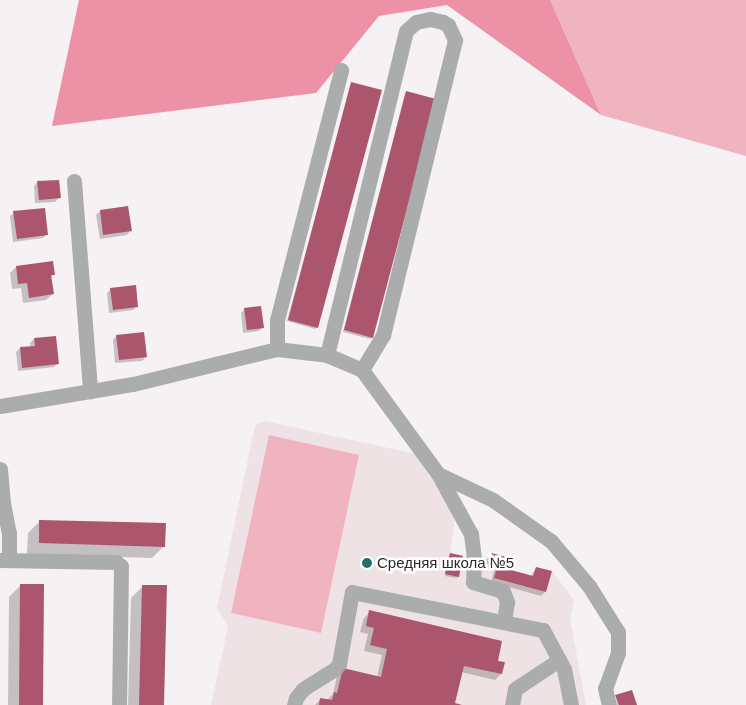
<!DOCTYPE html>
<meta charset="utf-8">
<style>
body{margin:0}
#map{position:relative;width:746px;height:705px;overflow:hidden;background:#f6f1f2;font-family:Helvetica,sans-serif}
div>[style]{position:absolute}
.built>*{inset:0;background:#efe2e4}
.green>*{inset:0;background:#f0b4c1}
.forest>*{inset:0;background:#ed91a7}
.shadow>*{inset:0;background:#0003}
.building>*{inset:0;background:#ab566d}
.minor>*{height:15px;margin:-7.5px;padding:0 7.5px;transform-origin:7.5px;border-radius:7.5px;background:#abadad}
.dots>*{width:14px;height:14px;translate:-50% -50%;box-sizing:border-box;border:2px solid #fff;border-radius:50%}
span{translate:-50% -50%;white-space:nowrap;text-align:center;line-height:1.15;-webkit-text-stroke:5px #fff;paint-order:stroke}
.poi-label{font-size:15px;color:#2c2a2a}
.left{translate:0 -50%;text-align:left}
</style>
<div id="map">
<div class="built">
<i style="clip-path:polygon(265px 421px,416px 454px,455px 517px,450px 553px,487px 559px,491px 553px,510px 558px,507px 569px,533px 576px,536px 567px,552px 571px,574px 600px,570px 619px,586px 705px,211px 705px,228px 627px,217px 608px,253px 435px,256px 424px)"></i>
</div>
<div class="green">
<i style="clip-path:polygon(550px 0,746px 0,746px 156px,601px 115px)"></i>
<i style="clip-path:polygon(269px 435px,359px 455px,321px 633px,231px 613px)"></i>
</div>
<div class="forest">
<i style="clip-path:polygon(79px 0,550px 0,601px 115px,447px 5px,379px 16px,316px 93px,52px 126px)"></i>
</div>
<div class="shadow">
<i style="clip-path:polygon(352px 83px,317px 327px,315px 329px,287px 321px)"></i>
<i style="clip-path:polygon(405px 94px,372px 337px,370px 339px,343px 332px)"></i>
<i style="clip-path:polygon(38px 182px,59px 198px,55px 202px,35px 203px,34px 186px)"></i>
<i style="clip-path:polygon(100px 211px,130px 231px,127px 235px,100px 239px,96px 215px)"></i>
<i style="clip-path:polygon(14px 213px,46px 235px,43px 238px,13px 242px,10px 216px)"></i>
<i style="clip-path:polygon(16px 267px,54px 274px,50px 278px,53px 294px,46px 300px,23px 303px,21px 288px,12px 289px,10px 273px)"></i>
<i style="clip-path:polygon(111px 289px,137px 306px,133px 310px,109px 313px,107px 293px)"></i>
<i style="clip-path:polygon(245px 309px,263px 327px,259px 331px,243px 333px,241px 313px)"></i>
<i style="clip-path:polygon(116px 336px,146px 357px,142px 361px,115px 363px,113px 340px)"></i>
<i style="clip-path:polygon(34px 339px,58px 363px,54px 367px,18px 371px,16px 352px,20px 348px,31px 348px,30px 343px)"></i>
<i style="clip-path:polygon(40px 521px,164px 546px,152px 558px,27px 554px,28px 533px)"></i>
<i style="clip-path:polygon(450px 554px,458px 577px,456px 578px,445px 576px)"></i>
<i style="clip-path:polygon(491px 555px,506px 569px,531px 576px,536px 568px,550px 572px,545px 592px,541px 596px,491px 582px,494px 571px,485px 568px,487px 559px)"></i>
<i style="clip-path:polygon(21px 585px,42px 705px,8px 705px,9px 597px)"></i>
<i style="clip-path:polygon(143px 586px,163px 705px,128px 705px,131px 598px)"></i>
<i style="clip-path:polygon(370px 612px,496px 661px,501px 674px,495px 680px,461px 672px,454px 703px,460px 705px,315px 705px,321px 699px,328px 699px,333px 694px,337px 676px,344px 669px,377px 677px,382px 655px,364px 651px,368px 634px,360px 632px,364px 618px)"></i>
<i style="clip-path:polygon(616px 696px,636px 705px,617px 705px)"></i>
</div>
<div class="building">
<i style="clip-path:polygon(351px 82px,382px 90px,318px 328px,288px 320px)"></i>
<i style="clip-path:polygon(406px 91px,436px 99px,373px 338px,344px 330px)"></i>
<i style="clip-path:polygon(59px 180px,61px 198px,39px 200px,37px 181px)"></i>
<i style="clip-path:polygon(128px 206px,132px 231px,103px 235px,100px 210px)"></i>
<i style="clip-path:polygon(45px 208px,48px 235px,17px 239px,13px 211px)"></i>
<i style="clip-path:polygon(53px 261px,55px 275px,51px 275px,54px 294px,29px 298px,27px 283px,18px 284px,16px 266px)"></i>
<i style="clip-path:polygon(136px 285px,138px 307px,113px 310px,110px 288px)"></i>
<i style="clip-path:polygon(261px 306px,264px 328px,247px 330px,244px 308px)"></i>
<i style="clip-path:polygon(144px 332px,147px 357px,119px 360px,116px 335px)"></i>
<i style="clip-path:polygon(56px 336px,59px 364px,22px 368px,20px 347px,35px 346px,34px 338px)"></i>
<i style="clip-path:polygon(39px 520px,166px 523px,165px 547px,39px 543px)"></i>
<i style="clip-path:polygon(450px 553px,463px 556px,459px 577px,445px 574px)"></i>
<i style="clip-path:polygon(491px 553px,510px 558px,507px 569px,533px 576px,536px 567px,552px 571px,546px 592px,494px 578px,497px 567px,488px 565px)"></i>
<i style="clip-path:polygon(20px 584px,44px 584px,43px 705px,19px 705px)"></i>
<i style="clip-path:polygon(142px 585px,167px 585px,164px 705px,139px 705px)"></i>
<i style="clip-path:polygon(369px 610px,502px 641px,498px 661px,505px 662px,502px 674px,464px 666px,455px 703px,462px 705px,319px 705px,320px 698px,332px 700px,334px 692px,337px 693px,343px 668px,381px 677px,387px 649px,370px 645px,374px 628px,366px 626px)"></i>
<i style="clip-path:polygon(632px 690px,637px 705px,619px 705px,615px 695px)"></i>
</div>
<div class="minor">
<i style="left:74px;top:181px;width:211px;rotate:85.6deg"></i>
<i style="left:277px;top:349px;width:29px;rotate:-90deg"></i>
<i style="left:277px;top:320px;width:258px;rotate:-75.6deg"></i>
<i style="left:327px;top:355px;width:333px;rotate:-76.3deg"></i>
<i style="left:406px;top:31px;width:13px;rotate:-42deg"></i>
<i style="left:416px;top:22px;width:14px;rotate:-12deg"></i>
<i style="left:430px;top:19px;width:13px;rotate:13deg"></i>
<i style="left:443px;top:22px;width:6px;rotate:31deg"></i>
<i style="left:448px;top:25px;width:17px;rotate:65deg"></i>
<i style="left:455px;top:40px;width:304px;rotate:103.7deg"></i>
<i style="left:383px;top:335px;width:41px;rotate:121deg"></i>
<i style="left:0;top:406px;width:135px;rotate:-9.4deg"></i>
<i style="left:133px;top:384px;width:148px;rotate:-13.7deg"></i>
<i style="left:277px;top:349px;width:50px;rotate:6.8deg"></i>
<i style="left:327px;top:355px;width:38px;rotate:23deg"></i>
<i style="left:362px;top:370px;width:129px;rotate:53.8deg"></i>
<i style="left:438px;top:474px;width:68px;rotate:61.2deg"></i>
<i style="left:471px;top:534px;width:24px;rotate:83deg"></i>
<i style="left:474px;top:558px;width:24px;rotate:92deg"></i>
<i style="left:473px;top:582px;width:31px;rotate:17deg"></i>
<i style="left:503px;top:591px;width:12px;rotate:70deg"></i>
<i style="left:507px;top:602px;width:20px;rotate:99deg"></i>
<i style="left:0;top:469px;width:34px;rotate:85deg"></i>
<i style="left:3px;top:503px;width:31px;rotate:79deg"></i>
<i style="left:9px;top:533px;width:27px;rotate:90deg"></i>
<i style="left:438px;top:474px;width:61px;rotate:25.3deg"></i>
<i style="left:493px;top:500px;width:71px;rotate:35.3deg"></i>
<i style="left:551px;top:541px;width:59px;rotate:49.8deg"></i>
<i style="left:589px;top:586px;width:54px;rotate:57.8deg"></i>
<i style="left:618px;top:632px;width:21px;rotate:90deg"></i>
<i style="left:618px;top:653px;width:37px;rotate:110deg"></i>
<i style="left:605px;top:688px;width:17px;rotate:77deg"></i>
<i style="left:0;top:560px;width:116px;rotate:1deg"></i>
<i style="left:116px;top:562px;width:6px;rotate:39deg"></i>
<i style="left:121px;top:566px;width:139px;rotate:90.8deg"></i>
<i style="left:294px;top:705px;width:7px;rotate:-74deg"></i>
<i style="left:296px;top:698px;width:11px;rotate:-52deg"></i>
<i style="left:303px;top:689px;width:36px;rotate:-32deg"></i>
<i style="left:334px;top:670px;width:8px;rotate:-50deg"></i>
<i style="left:339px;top:664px;width:73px;rotate:-79.8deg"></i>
<i style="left:352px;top:592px;width:195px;rotate:11.3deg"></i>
<i style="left:543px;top:630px;width:44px;rotate:61.7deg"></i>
<i style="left:564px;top:669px;width:37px;rotate:79deg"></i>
<i style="left:512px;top:705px;width:16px;rotate:-79deg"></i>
<i style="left:515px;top:689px;width:53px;rotate:-33.4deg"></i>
</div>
<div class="dots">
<i style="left:367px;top:563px;background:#236e69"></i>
</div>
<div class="poi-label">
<span class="left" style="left:377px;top:563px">Средняя школа №5</span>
</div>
</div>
